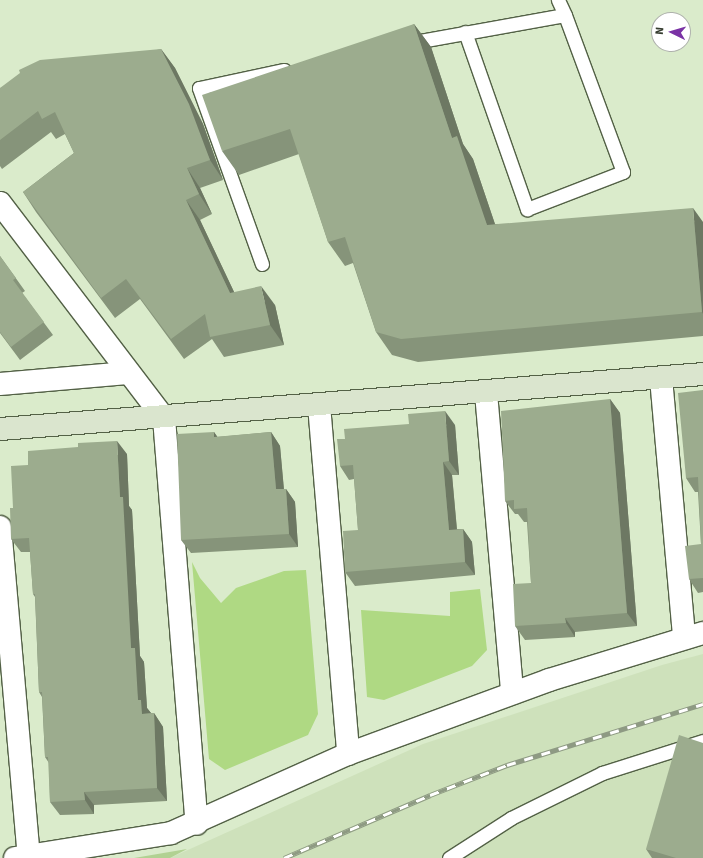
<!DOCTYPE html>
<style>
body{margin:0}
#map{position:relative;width:703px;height:858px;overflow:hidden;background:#daebcb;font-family:Signika,sans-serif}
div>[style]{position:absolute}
.built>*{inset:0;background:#cee1bb}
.green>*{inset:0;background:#b1d192}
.water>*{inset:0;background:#afd983}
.roads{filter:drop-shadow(1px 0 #536146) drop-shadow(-1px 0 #536146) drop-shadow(0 1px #536146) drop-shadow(0 -1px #536146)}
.lane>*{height:13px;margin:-6.5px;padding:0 6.5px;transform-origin:6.5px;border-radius:6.5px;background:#fff}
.street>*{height:22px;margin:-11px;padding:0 11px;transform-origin:11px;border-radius:11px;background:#fff}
.secondary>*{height:22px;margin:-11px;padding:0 11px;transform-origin:11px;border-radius:11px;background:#dae5ce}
.rail>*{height:4.5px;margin-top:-2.25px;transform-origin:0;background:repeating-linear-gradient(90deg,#fff 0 9px,#8e9a83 0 18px);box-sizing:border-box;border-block:1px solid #8e9a83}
.wall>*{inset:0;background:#86947a}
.shaded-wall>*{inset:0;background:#6d7863}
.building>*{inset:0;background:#9cac8e}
span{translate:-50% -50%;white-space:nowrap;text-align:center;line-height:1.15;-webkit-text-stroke:3px #fff;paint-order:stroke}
.north{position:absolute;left:651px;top:12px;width:40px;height:40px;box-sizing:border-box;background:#fff;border:1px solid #aeb1ac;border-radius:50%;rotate:275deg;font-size:11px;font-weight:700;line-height:16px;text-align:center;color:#353c2f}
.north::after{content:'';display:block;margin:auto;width:14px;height:18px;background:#7a32a5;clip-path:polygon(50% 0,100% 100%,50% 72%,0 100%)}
</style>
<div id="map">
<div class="built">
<i style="clip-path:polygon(703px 654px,703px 858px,170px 858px,423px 744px,662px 665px)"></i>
</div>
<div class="green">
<i style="clip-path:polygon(187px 849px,170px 858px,134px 858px)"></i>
</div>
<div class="water">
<i style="clip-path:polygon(192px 562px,200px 578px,221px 603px,236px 588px,284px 571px,306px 570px,318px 714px,308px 735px,225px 770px,209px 759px)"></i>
<i style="clip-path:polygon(480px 589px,487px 650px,472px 666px,384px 700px,367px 697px,361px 610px,450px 616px,450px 592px)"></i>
</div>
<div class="roads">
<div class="lane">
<i style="left:465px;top:32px;width:188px;rotate:70.7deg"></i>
<i style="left:527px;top:209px;width:103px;rotate:-21.1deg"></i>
<i style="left:623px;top:172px;width:167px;rotate:-110.3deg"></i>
<i style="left:409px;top:43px;width:158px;rotate:-10.2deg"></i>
<i style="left:565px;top:15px;width:17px;rotate:-115deg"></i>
<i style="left:262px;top:264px;width:187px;rotate:-109.7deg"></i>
<i style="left:199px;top:88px;width:87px;rotate:-12deg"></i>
<i style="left:449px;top:858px;width:74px;rotate:-32.8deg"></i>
<i style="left:511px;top:818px;width:102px;rotate:-26.3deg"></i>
<i style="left:602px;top:773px;width:106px;rotate:-17.6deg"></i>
</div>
<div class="street">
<i style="left:0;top:203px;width:270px;rotate:52.7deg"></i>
<i style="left:164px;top:418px;width:407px;rotate:85.4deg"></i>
<i style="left:661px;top:378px;width:261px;rotate:84.9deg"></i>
<i style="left:0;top:384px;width:128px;rotate:-4.9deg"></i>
<i style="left:486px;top:393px;width:301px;rotate:85deg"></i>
<i style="left:319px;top:405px;width:350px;rotate:85.2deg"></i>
<i style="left:0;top:527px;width:330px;rotate:85deg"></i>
<i style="left:15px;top:858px;width:158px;rotate:-9.1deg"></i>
<i style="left:171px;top:833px;width:194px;rotate:-24.1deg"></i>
<i style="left:348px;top:754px;width:214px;rotate:-20.2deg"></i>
<i style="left:549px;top:680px;width:161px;rotate:-17deg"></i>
</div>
<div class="secondary">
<i style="left:0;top:429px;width:705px;rotate:-4.47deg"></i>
</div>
</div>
<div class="rail">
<i style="left:284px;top:858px;width:159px;rotate:-23.3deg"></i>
<i style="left:430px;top:795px;width:83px;rotate:-21.3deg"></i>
<i style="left:507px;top:765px;width:205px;rotate:-17.3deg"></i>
</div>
<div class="wall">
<i style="clip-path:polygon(414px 24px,431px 47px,463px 144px,473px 159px,495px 224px,703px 222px,703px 336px,418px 362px,392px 355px,376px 332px,353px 263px,345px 266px,328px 242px,299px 154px,239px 175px,222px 151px)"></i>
<i style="clip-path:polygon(161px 49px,175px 68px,203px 124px,223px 180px,200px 188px,212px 214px,200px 220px,234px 292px,275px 305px,284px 345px,224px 357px,212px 339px,184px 359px,140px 299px,115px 318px,36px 212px,23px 192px,74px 153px,65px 134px,56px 139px,51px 132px,2px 169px,0 166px,0 88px)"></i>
<i style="clip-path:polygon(0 256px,25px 291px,22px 293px,53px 335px,20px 360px,0 333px)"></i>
<i style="clip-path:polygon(703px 390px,703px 592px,698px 593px,689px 579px,701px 544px,698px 492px,695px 492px,686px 478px)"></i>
<i style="clip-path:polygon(610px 399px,620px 413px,637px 626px,575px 632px,575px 637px,525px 640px,515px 626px,531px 583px,527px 522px,524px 522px,518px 514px,515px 514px,505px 501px)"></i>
<i style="clip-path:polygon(455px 425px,459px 475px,452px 475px,457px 529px,463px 529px,472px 542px,475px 575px,355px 586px,345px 572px,358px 530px,354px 479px,349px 480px,340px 466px,345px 439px)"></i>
<i style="clip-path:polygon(214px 432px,217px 437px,271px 432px,280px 446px,284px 489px,286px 489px,295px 502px,298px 547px,191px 553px,181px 540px)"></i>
<i style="clip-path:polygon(127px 454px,129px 506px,132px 510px,140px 656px,144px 662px,147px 708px,151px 713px,154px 713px,163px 727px,167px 801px,94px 805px,94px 814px,60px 815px,50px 802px,49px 763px,45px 757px,42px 697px,39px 692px,35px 597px,33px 594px,30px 552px,21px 552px,11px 539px,13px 508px,28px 465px)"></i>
<i style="clip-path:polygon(646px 849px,703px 858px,652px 858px)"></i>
</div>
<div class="shaded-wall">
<i style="clip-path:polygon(414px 24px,431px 47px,463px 144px,473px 159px,503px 248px,487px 225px,452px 138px)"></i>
<i style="clip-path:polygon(161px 49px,175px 68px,203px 124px,223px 180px,210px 160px)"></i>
<i style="clip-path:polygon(187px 168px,200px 188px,212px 214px,199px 194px)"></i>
<i style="clip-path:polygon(186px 200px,200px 220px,244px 313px,230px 293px)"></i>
<i style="clip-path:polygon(693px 208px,703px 222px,703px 314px,702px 312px)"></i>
<i style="clip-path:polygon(261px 286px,275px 305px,284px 345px,270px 325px)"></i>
<i style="clip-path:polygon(610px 399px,620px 413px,637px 626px,627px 613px)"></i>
<i style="clip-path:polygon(445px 411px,455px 425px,459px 475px,449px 461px)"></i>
<i style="clip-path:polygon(214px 432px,224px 446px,214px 437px)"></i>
<i style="clip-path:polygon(271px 432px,280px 446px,285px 503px,276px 489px)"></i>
<i style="clip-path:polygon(117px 441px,127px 454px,129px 506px,132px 510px,140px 656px,144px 662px,147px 708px,151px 713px,142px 714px,138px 700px,131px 648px,120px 497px)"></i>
<i style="clip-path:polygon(443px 462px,452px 475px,458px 543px,449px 530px)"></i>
<i style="clip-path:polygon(286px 489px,295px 502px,298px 547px,289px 534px)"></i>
<i style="clip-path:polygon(463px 529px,472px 542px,475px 575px,465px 562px)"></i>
<i style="clip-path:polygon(565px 618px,575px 632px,575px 637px,566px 623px)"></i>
<i style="clip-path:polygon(154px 713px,163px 727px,167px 801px,157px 788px)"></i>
<i style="clip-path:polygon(84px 792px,94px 805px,94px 814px,85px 800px)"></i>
</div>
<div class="building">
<i style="clip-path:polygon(414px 24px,452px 138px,457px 136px,487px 225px,693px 208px,702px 312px,401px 339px,376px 332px,345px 237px,328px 242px,290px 129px,222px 151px,202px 95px)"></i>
<i style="clip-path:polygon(161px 49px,189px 104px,210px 160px,187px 168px,199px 194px,186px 200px,230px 293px,261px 286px,270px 325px,210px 337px,205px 314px,171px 339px,126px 279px,101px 298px,23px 192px,74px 153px,55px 112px,42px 119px,38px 111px,0 140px,0 88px,20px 73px,19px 70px,40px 60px)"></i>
<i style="clip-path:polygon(0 256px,16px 278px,13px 280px,44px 322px,11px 347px,0 332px)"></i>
<i style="clip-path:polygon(703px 390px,703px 578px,689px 579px,685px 546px,701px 544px,698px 477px,686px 478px,678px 393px)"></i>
<i style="clip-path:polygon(610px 399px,627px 613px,565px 618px,566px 623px,515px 626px,513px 584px,531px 583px,527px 508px,514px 509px,514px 500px,505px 501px,501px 411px)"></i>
<i style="clip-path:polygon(445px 411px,449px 461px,443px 462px,449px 530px,463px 529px,465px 562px,345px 572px,343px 531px,358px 530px,353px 465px,340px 466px,337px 439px,345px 439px,344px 429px,409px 424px,408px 414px)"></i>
<i style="clip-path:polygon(214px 432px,214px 437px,271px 432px,276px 489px,286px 489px,289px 534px,181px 540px,177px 434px)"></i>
<i style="clip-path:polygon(117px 441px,120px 497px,123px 497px,131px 648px,135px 648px,138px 700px,141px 700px,142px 714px,154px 713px,157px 788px,84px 792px,85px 800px,50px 802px,48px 757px,45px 757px,42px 692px,39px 692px,35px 594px,33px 594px,29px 538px,11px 539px,10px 508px,13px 508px,11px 466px,28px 465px,28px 451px,78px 447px,78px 443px)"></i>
<i style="clip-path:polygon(679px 735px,703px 743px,703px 858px,676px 858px,646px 849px)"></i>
</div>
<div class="north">N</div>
</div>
